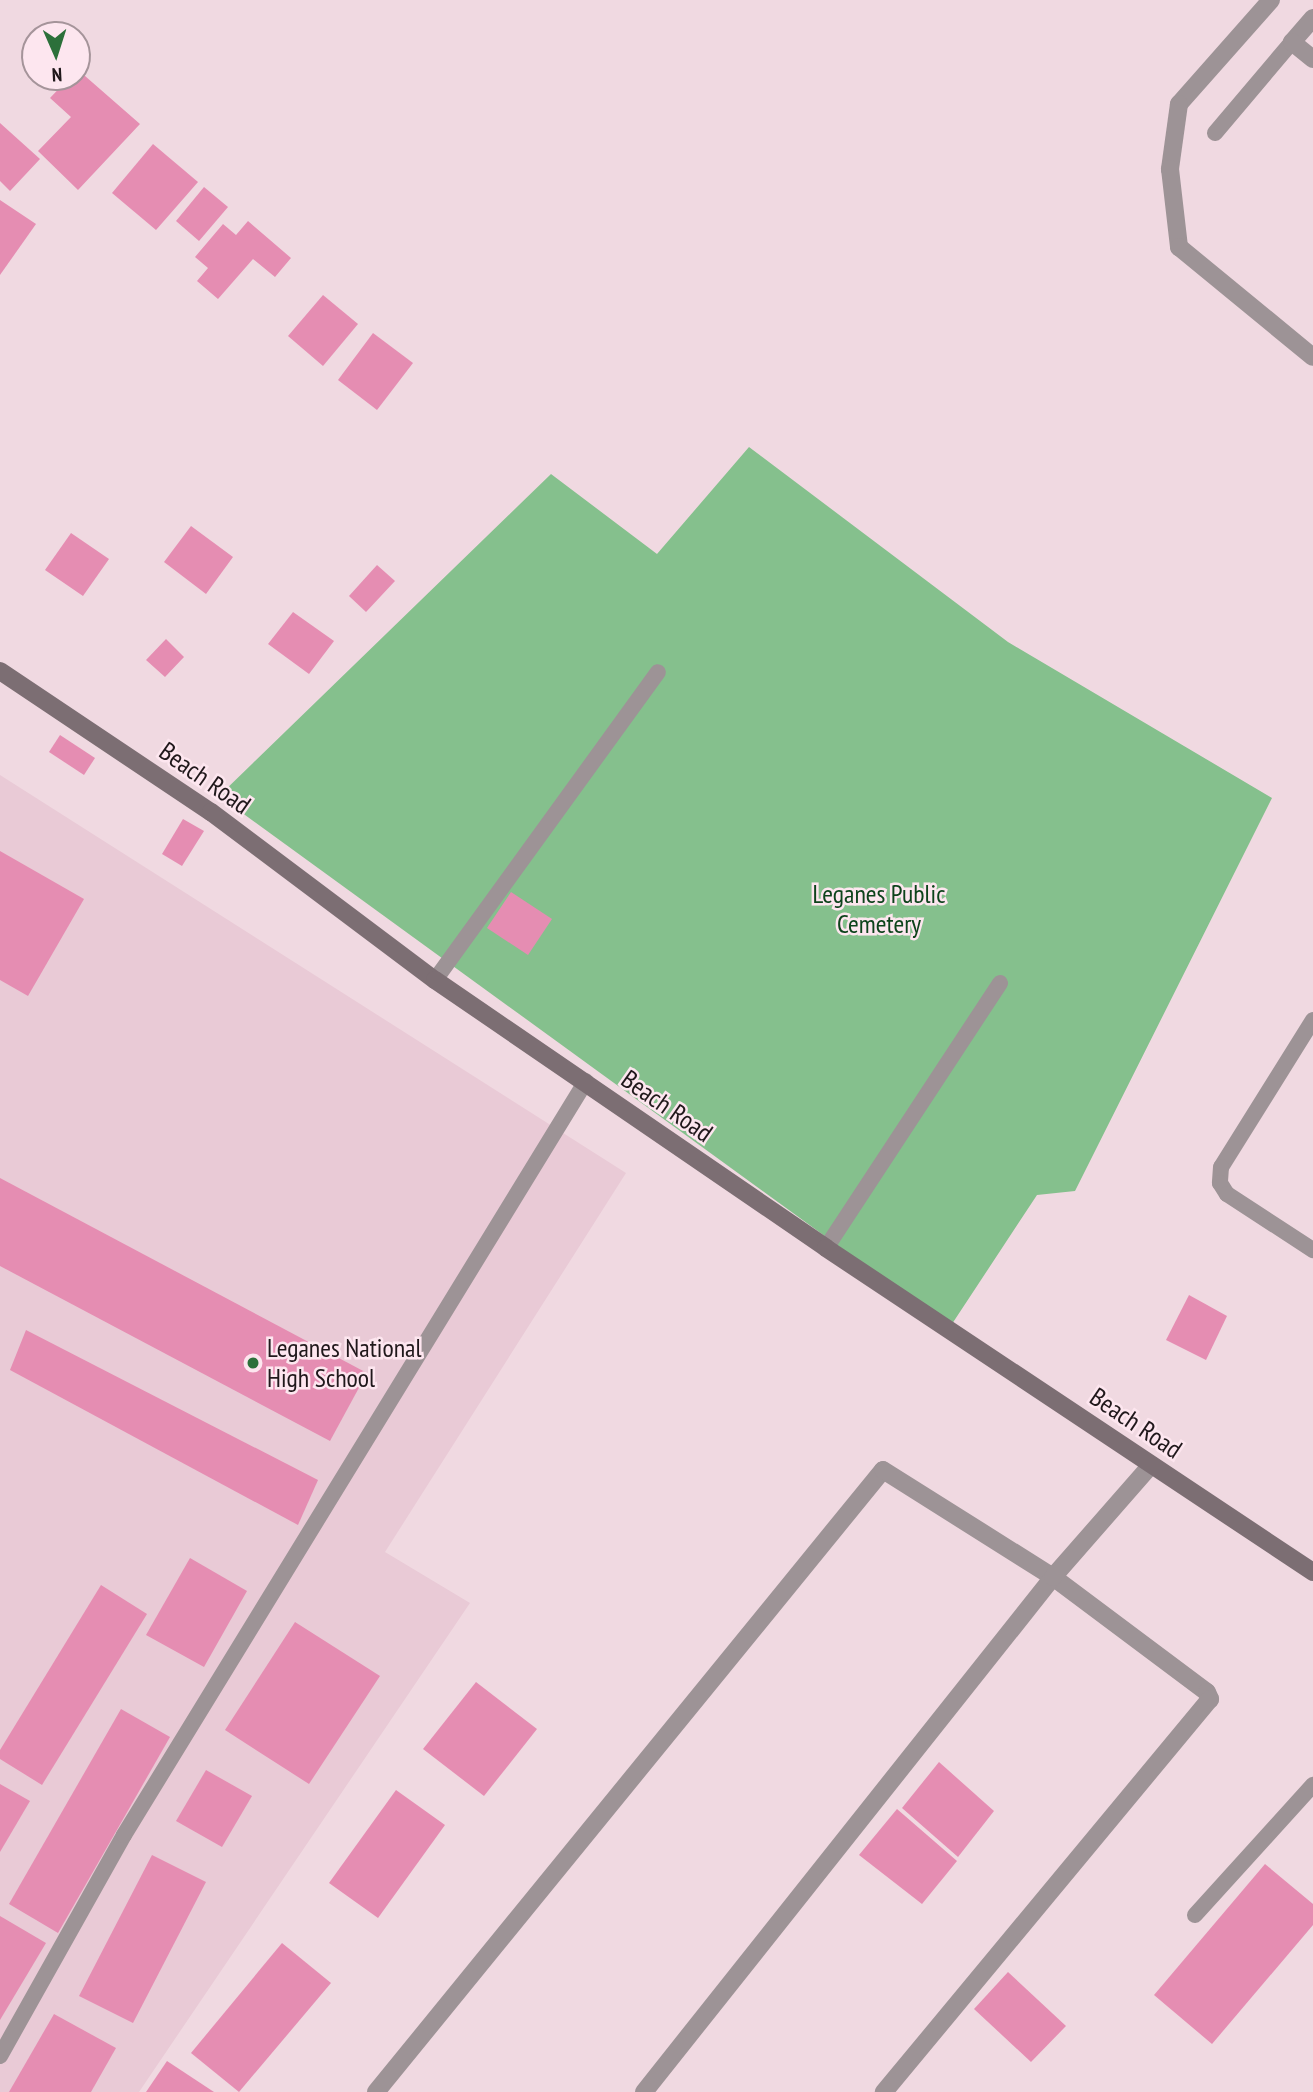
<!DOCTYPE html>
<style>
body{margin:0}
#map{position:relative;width:1313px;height:2092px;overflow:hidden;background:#f0d9e1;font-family:"PT Sans Narrow",sans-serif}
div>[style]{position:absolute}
.built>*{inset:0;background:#e9cad6}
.green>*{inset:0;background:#85c08d}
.building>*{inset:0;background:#e58db2}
.service>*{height:16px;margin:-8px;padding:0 8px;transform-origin:8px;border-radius:8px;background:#9d9396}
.minor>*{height:18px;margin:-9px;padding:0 9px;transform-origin:9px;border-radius:9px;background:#9d9396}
.secondary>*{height:18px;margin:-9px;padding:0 9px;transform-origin:9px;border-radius:9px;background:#7c6e73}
.dots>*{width:19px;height:19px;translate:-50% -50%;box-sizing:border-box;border:4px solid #fde6ef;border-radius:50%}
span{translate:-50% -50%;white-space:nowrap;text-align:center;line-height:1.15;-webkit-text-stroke:5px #fde6ef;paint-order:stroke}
.street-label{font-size:26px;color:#20181b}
.park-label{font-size:26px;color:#0d431b}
.poi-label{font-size:26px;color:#20181b}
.left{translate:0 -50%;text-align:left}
.north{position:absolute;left:21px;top:21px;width:70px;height:70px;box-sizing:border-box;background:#fde6ef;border:2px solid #a5949a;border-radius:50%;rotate:177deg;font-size:19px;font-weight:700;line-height:28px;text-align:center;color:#20181b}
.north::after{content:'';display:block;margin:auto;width:24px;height:32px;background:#2c703a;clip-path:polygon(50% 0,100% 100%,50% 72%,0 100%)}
</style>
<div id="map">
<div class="built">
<i style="clip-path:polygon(0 775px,626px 1173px,385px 1552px,470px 1603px,139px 2092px,0 2092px)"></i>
</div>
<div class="green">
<i style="clip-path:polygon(749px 447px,1008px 642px,1272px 798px,1075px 1191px,1037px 1195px,950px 1327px,219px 796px,551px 474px,657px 554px)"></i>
</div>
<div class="building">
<i style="clip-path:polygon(77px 69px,140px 124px,78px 190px,38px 151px,71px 117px,50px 98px,70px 77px,77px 77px)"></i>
<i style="clip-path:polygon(0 123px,40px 159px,10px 191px,0 181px)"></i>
<i style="clip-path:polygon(153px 144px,198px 182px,156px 230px,112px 193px)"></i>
<i style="clip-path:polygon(204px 187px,228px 207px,199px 241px,176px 221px)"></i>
<i style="clip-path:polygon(0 200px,36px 224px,0 275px)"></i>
<i style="clip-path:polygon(248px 221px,291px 258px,275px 277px,253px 259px,218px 299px,197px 281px,208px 268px,195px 257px,223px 224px,236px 235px)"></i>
<i style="clip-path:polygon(323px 295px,358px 324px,323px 366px,288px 336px)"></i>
<i style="clip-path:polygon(373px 333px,413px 363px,377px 410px,338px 380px)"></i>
<i style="clip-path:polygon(191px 526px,233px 557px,206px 594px,164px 562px)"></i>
<i style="clip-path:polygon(71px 533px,109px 559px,83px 596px,45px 570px)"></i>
<i style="clip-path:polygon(377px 565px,395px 581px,366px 612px,349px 596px)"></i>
<i style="clip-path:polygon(293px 612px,334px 641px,309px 674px,268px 644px)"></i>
<i style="clip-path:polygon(166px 639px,184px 657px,165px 677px,146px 660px)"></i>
<i style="clip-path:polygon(60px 735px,95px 758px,84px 775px,49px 752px)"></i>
<i style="clip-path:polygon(183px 819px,204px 831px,182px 866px,162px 854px)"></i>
<i style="clip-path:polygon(0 851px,84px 899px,28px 996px,0 980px)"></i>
<i style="clip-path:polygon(511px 892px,552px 919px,528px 955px,487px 928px)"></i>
<i style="clip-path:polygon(0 1178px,367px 1373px,330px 1441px,0 1266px)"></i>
<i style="clip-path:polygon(1189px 1295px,1227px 1316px,1206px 1360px,1166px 1340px)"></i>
<i style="clip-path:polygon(26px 1330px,318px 1480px,298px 1525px,10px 1370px)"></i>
<i style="clip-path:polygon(190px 1558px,247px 1591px,204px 1667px,146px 1635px)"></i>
<i style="clip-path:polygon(101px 1585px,147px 1614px,42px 1785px,0 1759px,0 1750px)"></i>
<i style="clip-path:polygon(295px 1622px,380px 1676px,309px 1784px,225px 1730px)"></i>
<i style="clip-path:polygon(476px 1682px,537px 1729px,484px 1796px,423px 1749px)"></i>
<i style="clip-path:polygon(121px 1709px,170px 1737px,58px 1933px,9px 1904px)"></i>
<i style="clip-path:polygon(939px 1762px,994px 1811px,958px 1857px,902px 1808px)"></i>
<i style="clip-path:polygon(206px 1770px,252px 1796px,222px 1847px,176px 1821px)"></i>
<i style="clip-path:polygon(0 1784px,30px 1801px,0 1852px)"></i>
<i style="clip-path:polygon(396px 1790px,445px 1825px,378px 1918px,329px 1883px)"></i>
<i style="clip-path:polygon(897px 1809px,957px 1861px,922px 1904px,859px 1855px)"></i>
<i style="clip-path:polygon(152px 1855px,206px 1882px,133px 2023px,79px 1996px)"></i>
<i style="clip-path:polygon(1265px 1864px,1313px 1904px,1313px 1925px,1212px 2044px,1154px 1995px)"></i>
<i style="clip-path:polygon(0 1916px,46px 1943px,0 2020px)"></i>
<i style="clip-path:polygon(282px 1943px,331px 1983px,239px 2092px,191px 2053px)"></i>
<i style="clip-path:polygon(1008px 1972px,1066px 2026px,1031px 2062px,974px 2009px)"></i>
<i style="clip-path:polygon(54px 2014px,116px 2048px,91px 2092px,9px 2092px)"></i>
<i style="clip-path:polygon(167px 2061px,214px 2092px,146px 2092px)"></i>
</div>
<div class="service">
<i style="left:1215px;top:133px;width:119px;rotate:-49.8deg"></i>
<i style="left:435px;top:980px;width:380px;rotate:-54.1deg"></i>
<i style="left:1313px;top:1020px;width:173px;rotate:122deg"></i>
<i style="left:1221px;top:1167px;width:16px;rotate:94deg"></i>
<i style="left:1220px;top:1183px;width:13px;rotate:58deg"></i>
<i style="left:1227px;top:1194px;width:103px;rotate:33.1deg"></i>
<i style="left:826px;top:1248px;width:317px;rotate:-56.7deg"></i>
<i style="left:1195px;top:1915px;width:176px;rotate:-47.8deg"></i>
<i style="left:0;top:2056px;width:253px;rotate:-60.7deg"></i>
<i style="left:124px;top:1835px;width:884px;rotate:-58.5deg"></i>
</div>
<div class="minor">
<i style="left:1271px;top:0;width:139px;rotate:131.5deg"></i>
<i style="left:1179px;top:104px;width:66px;rotate:97.9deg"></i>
<i style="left:1170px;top:169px;width:79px;rotate:83.4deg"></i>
<i style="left:1179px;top:247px;width:173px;rotate:39.4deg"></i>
<i style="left:1313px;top:18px;width:32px;rotate:131deg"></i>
<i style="left:1292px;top:42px;width:27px;rotate:39deg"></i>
<i style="left:376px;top:2092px;width:802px;rotate:-50.82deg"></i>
<i style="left:883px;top:1470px;width:201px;rotate:32.2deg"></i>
<i style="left:1053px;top:1577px;width:192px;rotate:36.8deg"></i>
<i style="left:1207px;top:1692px;width:8px;rotate:67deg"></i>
<i style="left:1210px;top:1699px;width:511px;rotate:129.68deg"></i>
<i style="left:644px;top:2092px;width:658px;rotate:-51.54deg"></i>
<i style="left:1053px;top:1577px;width:149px;rotate:-48.8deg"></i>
</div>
<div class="secondary">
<i style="left:0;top:671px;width:254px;rotate:33.8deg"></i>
<i style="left:211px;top:812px;width:280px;rotate:36.9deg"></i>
<i style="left:435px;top:980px;width:474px;rotate:34.4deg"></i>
<i style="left:826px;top:1248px;width:585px;rotate:33.64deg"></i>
</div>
<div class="dots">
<i style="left:253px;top:1363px;background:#2c703a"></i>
</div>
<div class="street-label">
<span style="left:205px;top:778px;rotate:35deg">Beach Road</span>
<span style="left:667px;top:1106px;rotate:35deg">Beach Road</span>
<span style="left:1136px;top:1423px;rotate:34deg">Beach Road</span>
</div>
<div class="park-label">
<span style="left:879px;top:909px">Leganes Public<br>Cemetery</span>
</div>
<div class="poi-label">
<span class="left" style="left:267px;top:1363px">Leganes National<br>High School</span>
</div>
<div class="north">N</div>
</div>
